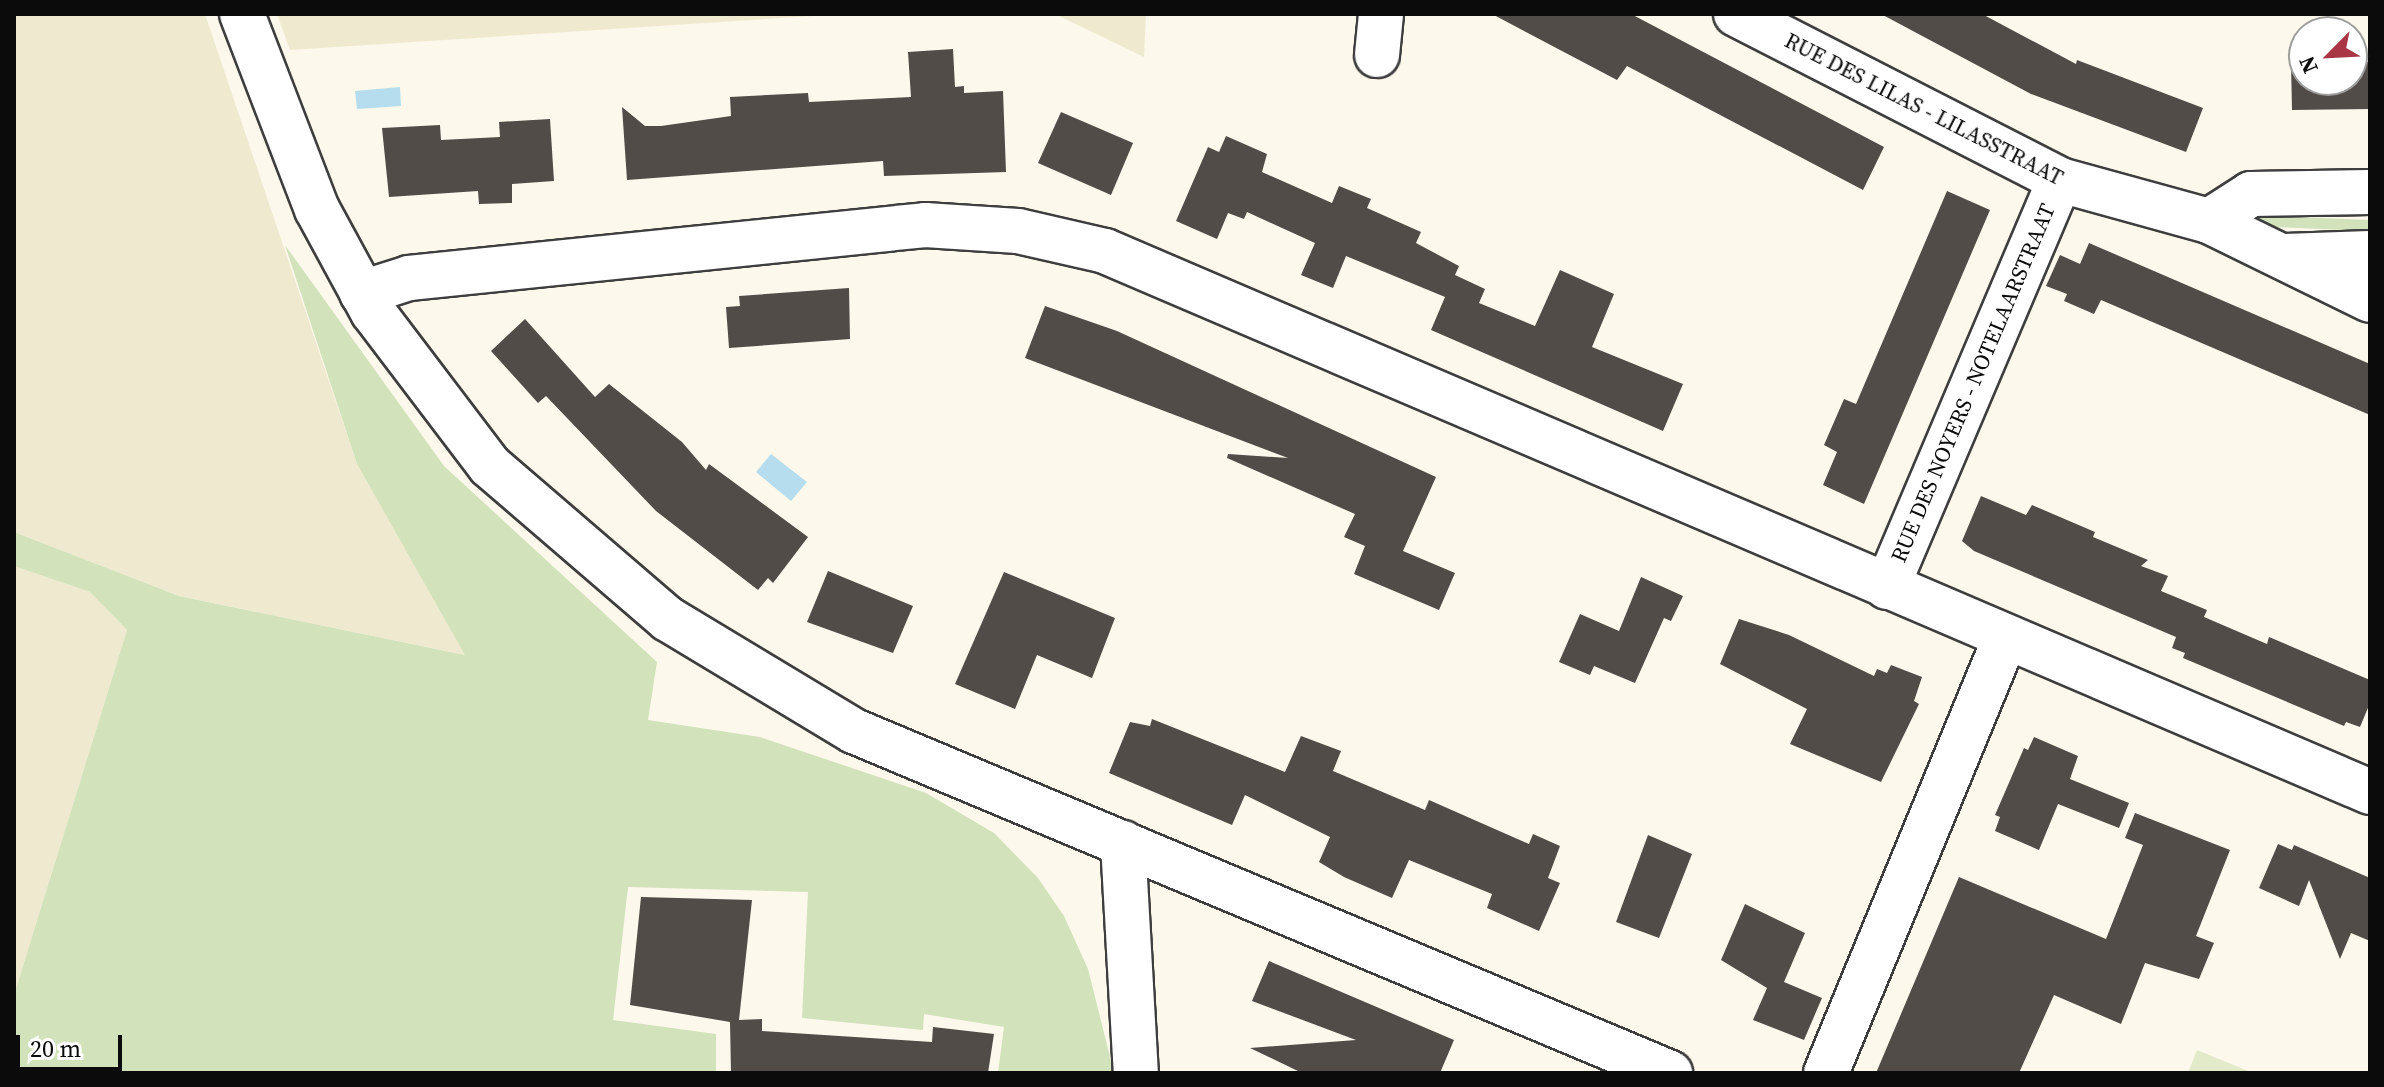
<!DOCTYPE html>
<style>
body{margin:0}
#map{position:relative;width:2384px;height:1087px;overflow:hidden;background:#fcf8eb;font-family:"Source Serif 4",serif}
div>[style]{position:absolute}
.farmland>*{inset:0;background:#efeacf}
.green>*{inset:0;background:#d2e2ba}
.pitch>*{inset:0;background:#e2eaca}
.water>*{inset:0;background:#b6dded}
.building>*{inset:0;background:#524c49}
.roads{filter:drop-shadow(2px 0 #3e3e3e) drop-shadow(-2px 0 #3e3e3e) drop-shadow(0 2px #3e3e3e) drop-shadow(0 -2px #3e3e3e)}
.minor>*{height:44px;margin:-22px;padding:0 22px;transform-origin:22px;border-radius:22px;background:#fff}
span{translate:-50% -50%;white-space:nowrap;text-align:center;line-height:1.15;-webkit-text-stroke:8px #fff;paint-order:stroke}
.street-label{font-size:22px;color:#0b0b0b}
.frame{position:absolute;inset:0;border:16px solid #0b0b0b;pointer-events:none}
.north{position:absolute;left:2288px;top:16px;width:80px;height:80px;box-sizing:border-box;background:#fff;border:2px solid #9d9d9d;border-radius:50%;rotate:246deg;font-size:22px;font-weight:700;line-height:32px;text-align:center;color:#0b0b0b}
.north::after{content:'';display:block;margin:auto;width:28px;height:36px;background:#a83644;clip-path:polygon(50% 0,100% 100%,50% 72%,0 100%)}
.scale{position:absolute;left:16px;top:1035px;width:106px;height:36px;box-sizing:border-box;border:4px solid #0b0b0b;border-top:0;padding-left:10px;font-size:24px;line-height:28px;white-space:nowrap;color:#0b0b0b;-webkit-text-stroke:6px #fff;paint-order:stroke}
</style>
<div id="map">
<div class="farmland">
<i style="clip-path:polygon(14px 14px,205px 14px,357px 464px,466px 655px,179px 596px,14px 532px)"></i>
<i style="clip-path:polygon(277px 14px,843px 14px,290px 50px)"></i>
<i style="clip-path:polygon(1055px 14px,1146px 14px,1144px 57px)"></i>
<i style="clip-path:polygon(14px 566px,90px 592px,127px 630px,14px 995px)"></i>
</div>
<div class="green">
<i style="clip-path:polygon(2247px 215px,2370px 220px,2370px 231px,2249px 226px)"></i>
<i style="clip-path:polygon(285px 245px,444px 466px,657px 662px,648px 720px,760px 737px,926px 793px,994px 833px,1038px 878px,1064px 916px,1088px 969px,1114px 1073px,998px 1073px,1004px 1027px,924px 1014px,923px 1030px,802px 1018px,808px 892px,628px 887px,613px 1020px,716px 1034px,716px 1073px,14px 1073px,14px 995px,127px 630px,90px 592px,14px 566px,14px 532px,179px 596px,465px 655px,357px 464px)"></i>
</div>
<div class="pitch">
<i style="clip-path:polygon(2197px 1050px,2253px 1073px,2188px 1073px)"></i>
</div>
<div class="water">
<i style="clip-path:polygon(400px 87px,401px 106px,357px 109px,355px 91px)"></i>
<i style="clip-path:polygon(771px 454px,807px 482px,791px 501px,756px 472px)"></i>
</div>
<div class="building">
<i style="clip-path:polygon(1492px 14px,1631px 14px,1884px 147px,1863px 190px,1627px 66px,1617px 80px)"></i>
<i style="clip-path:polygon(1881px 14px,1982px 14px,2076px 64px,2077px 60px,2203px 108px,2186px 152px,2031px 94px)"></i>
<i style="clip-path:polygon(953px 49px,955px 87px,964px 86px,964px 93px,1003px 91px,1006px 172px,884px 176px,883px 161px,627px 180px,622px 107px,645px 126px,661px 126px,731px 116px,730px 97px,808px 93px,809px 102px,911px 97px,908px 52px)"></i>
<i style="clip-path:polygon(2352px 62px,2370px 62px,2370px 109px,2292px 110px,2291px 63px,2304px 63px,2304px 80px,2352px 80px)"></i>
<i style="clip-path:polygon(1061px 112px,1133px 143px,1111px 195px,1038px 163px)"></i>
<i style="clip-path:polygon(550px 119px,554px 181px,512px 184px,512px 203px,479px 204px,478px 191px,389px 197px,382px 128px,440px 125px,441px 140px,500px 137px,499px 122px)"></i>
<i style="clip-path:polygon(1226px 136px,1267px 154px,1262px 172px,1332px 203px,1339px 186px,1371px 199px,1367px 208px,1421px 232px,1416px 243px,1459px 266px,1455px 275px,1485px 289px,1479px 303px,1535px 326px,1560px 270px,1614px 294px,1592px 347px,1683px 384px,1663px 431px,1431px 330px,1445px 297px,1346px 256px,1333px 288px,1301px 275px,1315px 243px,1247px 212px,1244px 219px,1228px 213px,1217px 239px,1176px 221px,1208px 147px,1219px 152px)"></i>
<i style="clip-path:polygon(1947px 191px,1990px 210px,1864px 504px,1823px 485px,1837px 452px,1824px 445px,1844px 399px,1856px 404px)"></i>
<i style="clip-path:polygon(2089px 243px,2370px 364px,2370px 415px,2101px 300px,2094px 314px,2064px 301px,2067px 294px,2046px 286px,2060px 255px,2080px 264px)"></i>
<i style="clip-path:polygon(849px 288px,850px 339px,729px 348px,726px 307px,740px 306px,739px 296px)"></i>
<i style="clip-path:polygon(1045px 306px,1117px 331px,1436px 477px,1403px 551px,1455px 573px,1439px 610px,1354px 574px,1365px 546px,1344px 537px,1355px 514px,1227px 458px,1228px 454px,1288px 458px,1025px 358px)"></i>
<i style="clip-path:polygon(525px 319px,595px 397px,609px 384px,682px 442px,706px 470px,709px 464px,808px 537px,773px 583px,768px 578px,758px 590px,656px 511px,546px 396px,538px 403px,491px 351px)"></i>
<i style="clip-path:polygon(1981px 496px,2026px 515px,2032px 505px,2095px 532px,2093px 537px,2148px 560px,2141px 566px,2168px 576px,2161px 591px,2207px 610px,2204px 617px,2267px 644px,2269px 637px,2370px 680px,2370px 703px,2360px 727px,2346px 722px,2344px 726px,2183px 658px,2185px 653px,2172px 648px,2176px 637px,1974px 551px,1962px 541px)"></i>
<i style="clip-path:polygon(828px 571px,913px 606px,893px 653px,807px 622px)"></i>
<i style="clip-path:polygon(1004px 572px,1115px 618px,1092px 678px,1037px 655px,1015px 709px,955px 684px)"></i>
<i style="clip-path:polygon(1641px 577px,1683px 596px,1671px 621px,1664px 618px,1635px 683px,1594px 666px,1590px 675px,1559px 662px,1580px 614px,1619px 631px)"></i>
<i style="clip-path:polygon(1739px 619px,1789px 635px,1874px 676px,1877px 669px,1887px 673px,1891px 665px,1922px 677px,1914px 701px,1919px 704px,1881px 782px,1790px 744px,1807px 709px,1720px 664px)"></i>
<i style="clip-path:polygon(1152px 719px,1285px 772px,1301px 736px,1341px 751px,1333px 771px,1425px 810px,1429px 800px,1529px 844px,1533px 834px,1560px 846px,1548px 878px,1560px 883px,1539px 931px,1487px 908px,1492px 894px,1409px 860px,1392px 898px,1344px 877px,1319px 862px,1330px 837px,1245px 795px,1232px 825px,1109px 773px,1130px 722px,1150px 726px)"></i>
<i style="clip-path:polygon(2034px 737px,2078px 756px,2070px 779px,2129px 803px,2119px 828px,2058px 804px,2039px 850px,1995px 831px,2000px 817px,1995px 815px,2024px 748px,2028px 750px)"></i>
<i style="clip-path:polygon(2135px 813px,2230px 850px,2196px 936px,2214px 943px,2199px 979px,2145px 963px,2121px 1024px,2054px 995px,2019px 1073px,1876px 1073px,1959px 877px,2106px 939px,2143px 845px,2125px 838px)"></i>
<i style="clip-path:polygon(1648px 835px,1692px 854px,1659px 938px,1616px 922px)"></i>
<i style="clip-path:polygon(2278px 844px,2292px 850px,2294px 845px,2370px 878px,2370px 941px,2351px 933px,2340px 959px,2309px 880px,2299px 906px,2259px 888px)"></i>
<i style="clip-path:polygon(641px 897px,752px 900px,739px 1020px,762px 1019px,762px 1031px,932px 1042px,933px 1027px,994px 1034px,988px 1073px,731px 1073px,730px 1022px,630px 1005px)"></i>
<i style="clip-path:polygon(1745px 904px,1805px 933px,1784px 982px,1822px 998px,1804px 1040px,1753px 1020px,1767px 988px,1721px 960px)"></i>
<i style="clip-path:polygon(1269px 961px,1454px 1040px,1440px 1073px,1302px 1073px,1250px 1048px,1356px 1040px,1252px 1001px)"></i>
</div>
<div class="roads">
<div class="minor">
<i style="left:242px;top:14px;width:209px;rotate:69deg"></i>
<i style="left:317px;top:209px;width:117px;rotate:61.5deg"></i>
<i style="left:373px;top:312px;width:193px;rotate:52.8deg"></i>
<i style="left:490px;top:466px;width:235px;rotate:40.7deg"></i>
<i style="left:668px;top:619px;width:217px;rotate:31.1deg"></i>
<i style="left:854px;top:731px;width:885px;rotate:22.74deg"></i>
<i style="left:1736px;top:14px;width:364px;rotate:27.1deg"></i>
<i style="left:2060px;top:180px;width:155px;rotate:15.4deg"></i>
<i style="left:2209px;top:221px;width:179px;rotate:26.1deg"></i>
<i style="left:1377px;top:55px;width:41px;rotate:-84.4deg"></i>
<i style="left:2209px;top:221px;width:50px;rotate:-32.7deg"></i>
<i style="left:2251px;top:194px;width:119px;rotate:-1deg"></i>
<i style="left:2285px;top:256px;width:85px;rotate:-2deg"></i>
<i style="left:362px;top:293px;width:49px;rotate:-17.7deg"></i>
<i style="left:409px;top:278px;width:519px;rotate:-5.86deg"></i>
<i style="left:925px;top:225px;width:93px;rotate:3.7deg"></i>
<i style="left:1018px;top:231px;width:89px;rotate:12.9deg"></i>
<i style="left:1105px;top:251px;width:1376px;rotate:23.15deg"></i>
<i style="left:1887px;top:587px;width:442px;rotate:-67deg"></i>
<i style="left:1123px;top:843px;width:230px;rotate:86.8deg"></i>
<i style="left:1826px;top:1073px;width:470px;rotate:-67.6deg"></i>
</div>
</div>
<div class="street-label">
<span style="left:1924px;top:109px;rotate:27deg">RUE DES LILAS - LILASSTRAAT</span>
<span style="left:1973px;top:383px;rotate:-67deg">RUE DES NOYERS - NOTELAARSTRAAT</span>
</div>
<div class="frame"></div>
<div class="north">N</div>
<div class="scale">20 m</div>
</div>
